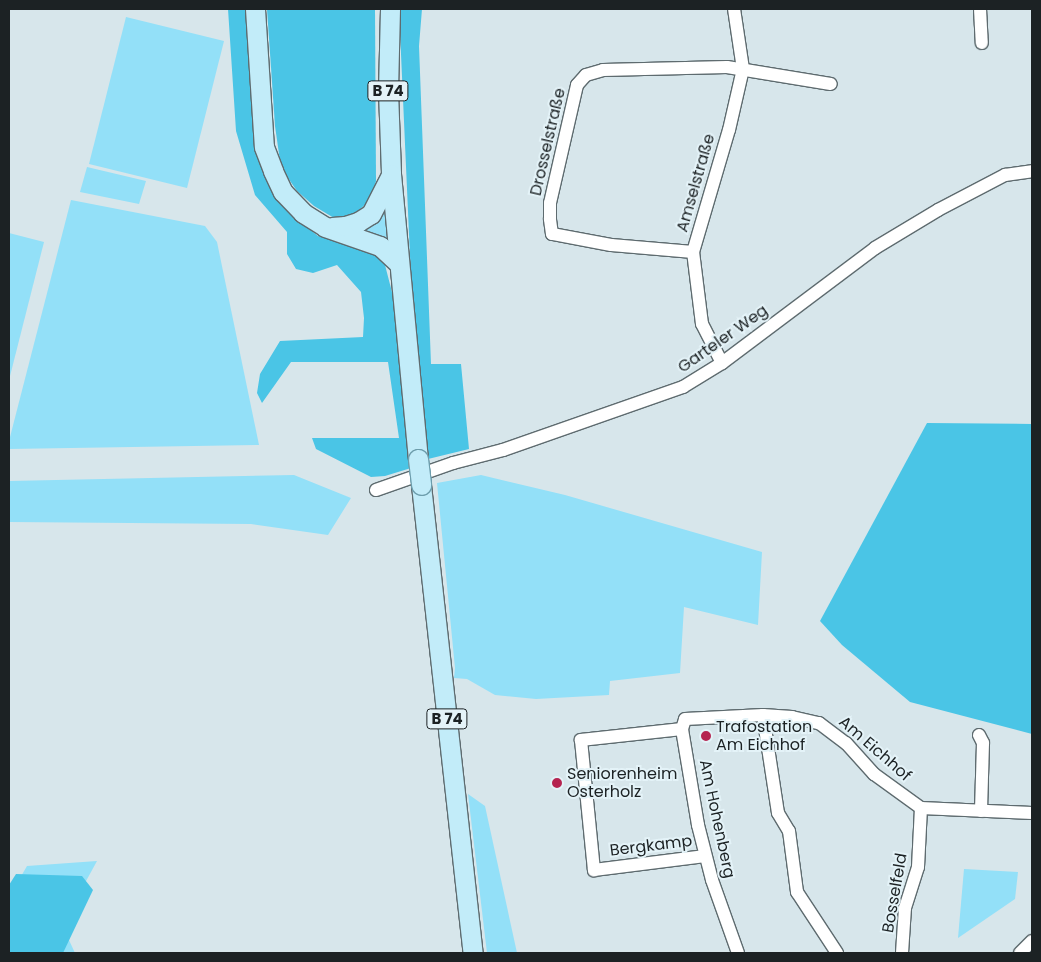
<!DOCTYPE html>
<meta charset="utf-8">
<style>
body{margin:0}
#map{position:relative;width:1041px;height:962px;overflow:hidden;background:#d7e6eb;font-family:Poppins,sans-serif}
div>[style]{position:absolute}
.green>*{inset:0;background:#93e0f8}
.forest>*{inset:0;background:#4ac5e6}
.roads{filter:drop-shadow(1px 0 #5e6b6f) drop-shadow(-1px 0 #5e6b6f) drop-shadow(0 1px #5e6b6f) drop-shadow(0 -1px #5e6b6f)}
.minor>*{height:12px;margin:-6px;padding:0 6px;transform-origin:6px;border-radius:6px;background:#fff}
.primary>*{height:19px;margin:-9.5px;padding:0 9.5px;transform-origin:9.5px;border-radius:9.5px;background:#c2ecf9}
.bridges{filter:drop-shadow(1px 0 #6d9dac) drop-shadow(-1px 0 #6d9dac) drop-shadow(0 1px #6d9dac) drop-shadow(0 -1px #6d9dac)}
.primary-bridge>*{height:19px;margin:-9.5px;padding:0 9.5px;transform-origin:9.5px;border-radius:9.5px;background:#c2ecf9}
.dots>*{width:14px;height:14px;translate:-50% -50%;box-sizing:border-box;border:2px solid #e4f3f8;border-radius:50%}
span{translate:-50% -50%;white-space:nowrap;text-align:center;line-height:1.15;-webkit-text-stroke:4px #e4f3f8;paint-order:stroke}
.shield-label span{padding:1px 4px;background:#e4f3f8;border:1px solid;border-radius:4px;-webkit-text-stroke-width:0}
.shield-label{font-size:15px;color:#1c2224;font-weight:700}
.street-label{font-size:16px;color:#1c2224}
.poi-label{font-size:16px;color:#1c2224}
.left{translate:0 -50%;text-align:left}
.frame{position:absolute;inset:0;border:10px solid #1c2224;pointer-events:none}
</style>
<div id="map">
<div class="green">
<i style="clip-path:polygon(126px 17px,224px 41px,187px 188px,89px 164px)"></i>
<i style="clip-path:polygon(87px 167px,146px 181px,139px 204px,80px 192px)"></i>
<i style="clip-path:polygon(71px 200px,205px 226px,217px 242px,259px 445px,9px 449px,9px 441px)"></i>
<i style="clip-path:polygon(387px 206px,390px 247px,340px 228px)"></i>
<i style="clip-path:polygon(9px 233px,44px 242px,9px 380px)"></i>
<i style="clip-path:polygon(294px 475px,351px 498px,328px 535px,251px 524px,9px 522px,9px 481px)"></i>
<i style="clip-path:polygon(481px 475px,565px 495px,762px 552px,758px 625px,684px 607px,680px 673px,610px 681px,609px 695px,536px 699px,495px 695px,467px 679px,454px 678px,455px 668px,437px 483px)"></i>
<i style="clip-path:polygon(468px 794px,485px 806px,517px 953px,487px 953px)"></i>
<i style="clip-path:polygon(97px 861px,62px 925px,75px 953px,9px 953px,9px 897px,27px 866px)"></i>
<i style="clip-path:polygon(964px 869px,1018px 872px,1015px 899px,958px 938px)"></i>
</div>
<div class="forest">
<i style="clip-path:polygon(228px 9px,247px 9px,252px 107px,256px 144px,296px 218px,318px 236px,378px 253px,385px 265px,393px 296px,411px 468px,385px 476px,371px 477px,316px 449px,312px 438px,399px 438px,388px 362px,291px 362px,262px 403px,257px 393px,260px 374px,280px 341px,363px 337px,364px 318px,361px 292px,337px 265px,313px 273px,296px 269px,287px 254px,287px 232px,255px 195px,236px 131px)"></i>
<i style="clip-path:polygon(267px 9px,375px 9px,376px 181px,371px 199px,355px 214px,334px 218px,314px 206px,297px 191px,281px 168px,275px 126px)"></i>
<i style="clip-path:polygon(399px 9px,422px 9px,419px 46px,431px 364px,461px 364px,469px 449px,428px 459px,411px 279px)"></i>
<i style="clip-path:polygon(927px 423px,1032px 424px,1032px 734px,910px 702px,842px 645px,820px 621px)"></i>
<i style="clip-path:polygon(16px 874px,82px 876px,93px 890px,63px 953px,9px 953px,9px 885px)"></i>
</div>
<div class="roads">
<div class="minor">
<i style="left:980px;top:9px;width:34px;rotate:87deg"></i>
<i style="left:693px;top:252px;width:82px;rotate:-175.1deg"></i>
<i style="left:611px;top:245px;width:60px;rotate:-169.4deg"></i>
<i style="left:552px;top:234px;width:15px;rotate:-98deg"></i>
<i style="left:550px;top:219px;width:16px;rotate:-90deg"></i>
<i style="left:550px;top:203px;width:121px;rotate:-77.1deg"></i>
<i style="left:577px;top:85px;width:13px;rotate:-48deg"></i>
<i style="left:586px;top:75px;width:18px;rotate:-16deg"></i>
<i style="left:603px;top:70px;width:124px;rotate:-1.4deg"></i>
<i style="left:727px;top:67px;width:105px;rotate:9.3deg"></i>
<i style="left:722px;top:363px;width:44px;rotate:-117.1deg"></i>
<i style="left:702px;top:324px;width:73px;rotate:-97.1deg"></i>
<i style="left:693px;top:252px;width:127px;rotate:-73.6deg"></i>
<i style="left:729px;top:130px;width:63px;rotate:-77.1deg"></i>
<i style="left:743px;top:69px;width:61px;rotate:-98.5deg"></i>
<i style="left:376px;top:490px;width:82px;rotate:-19.3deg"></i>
<i style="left:453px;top:463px;width:52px;rotate:-14.6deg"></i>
<i style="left:503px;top:450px;width:191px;rotate:-19.3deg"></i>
<i style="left:683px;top:387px;width:46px;rotate:-31.6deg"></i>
<i style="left:722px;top:363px;width:191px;rotate:-36.9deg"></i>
<i style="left:875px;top:248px;width:74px;rotate:-31.1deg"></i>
<i style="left:938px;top:210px;width:76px;rotate:-27.6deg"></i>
<i style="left:1005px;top:175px;width:27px;rotate:-8deg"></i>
<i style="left:763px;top:715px;width:99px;rotate:81.3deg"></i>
<i style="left:778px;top:813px;width:21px;rotate:59deg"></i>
<i style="left:789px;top:831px;width:62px;rotate:82.5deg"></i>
<i style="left:797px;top:892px;width:73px;rotate:56.7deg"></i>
<i style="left:682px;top:729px;width:102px;rotate:173.8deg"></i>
<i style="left:581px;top:740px;width:131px;rotate:84.3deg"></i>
<i style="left:594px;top:870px;width:112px;rotate:-7.2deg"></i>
<i style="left:979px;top:735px;width:9px;rotate:63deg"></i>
<i style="left:983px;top:743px;width:68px;rotate:91.7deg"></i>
<i style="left:738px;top:953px;width:77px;rotate:-109.6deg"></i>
<i style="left:712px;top:880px;width:57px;rotate:-104.3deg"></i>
<i style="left:698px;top:825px;width:97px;rotate:-99.5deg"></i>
<i style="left:682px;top:729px;width:10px;rotate:-73deg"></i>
<i style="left:685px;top:719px;width:78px;rotate:-2.9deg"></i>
<i style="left:763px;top:715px;width:29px;rotate:4deg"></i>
<i style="left:792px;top:717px;width:28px;rotate:13deg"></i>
<i style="left:819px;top:723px;width:34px;rotate:37deg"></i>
<i style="left:846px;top:743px;width:42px;rotate:47.9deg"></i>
<i style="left:874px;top:774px;width:58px;rotate:35.9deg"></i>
<i style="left:921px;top:808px;width:111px;rotate:2.6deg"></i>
<i style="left:902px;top:953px;width:45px;rotate:-86.2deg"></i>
<i style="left:905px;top:908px;width:43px;rotate:-72.4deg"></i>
<i style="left:918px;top:867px;width:59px;rotate:-87.1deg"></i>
<i style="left:1020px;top:953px;width:17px;rotate:-45deg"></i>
</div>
<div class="primary">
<i style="left:255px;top:9px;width:138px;rotate:86.3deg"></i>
<i style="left:264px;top:147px;width:26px;rotate:69deg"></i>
<i style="left:273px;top:171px;width:23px;rotate:65deg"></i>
<i style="left:283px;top:192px;width:29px;rotate:46deg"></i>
<i style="left:303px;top:213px;width:26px;rotate:32deg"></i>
<i style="left:325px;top:227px;width:58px;rotate:19.1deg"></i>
<i style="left:380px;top:246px;width:26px;rotate:43deg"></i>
<i style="left:390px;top:9px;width:82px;rotate:91.4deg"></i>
<i style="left:388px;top:91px;width:83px;rotate:87.9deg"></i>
<i style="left:391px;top:174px;width:286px;rotate:84.6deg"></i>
<i style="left:332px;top:227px;width:13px;rotate:-4deg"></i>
<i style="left:345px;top:226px;width:14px;rotate:-17deg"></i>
<i style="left:358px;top:222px;width:15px;rotate:-32deg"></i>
<i style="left:371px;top:214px;width:44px;rotate:-62.9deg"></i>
<i style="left:421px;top:485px;width:471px;rotate:83.7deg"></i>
</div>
</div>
<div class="bridges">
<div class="primary-bridge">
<i style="left:418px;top:459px;width:26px;rotate:83deg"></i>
</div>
</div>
<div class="dots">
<i style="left:706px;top:736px;background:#b52450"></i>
<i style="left:557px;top:783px;background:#b52450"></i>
</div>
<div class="shield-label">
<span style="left:388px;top:91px">B 74</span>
<span style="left:447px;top:719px">B 74</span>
</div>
<div class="street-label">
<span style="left:548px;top:142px;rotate:-77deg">Drosselstraße</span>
<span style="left:696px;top:183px;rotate:-74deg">Amselstraße</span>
<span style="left:723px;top:339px;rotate:-35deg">Garteler Weg</span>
<span style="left:875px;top:749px;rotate:41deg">Am Eichhof</span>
<span style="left:717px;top:819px;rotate:78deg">Am Hohenberg</span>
<span style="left:651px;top:846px;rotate:-7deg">Bergkamp</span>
<span style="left:895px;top:893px;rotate:-80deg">Bosselfeld</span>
</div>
<div class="poi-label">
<span class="left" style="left:716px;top:736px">Trafostation<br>Am Eichhof</span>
<span class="left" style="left:567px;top:783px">Seniorenheim<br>Osterholz</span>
</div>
<div class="frame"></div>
</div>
